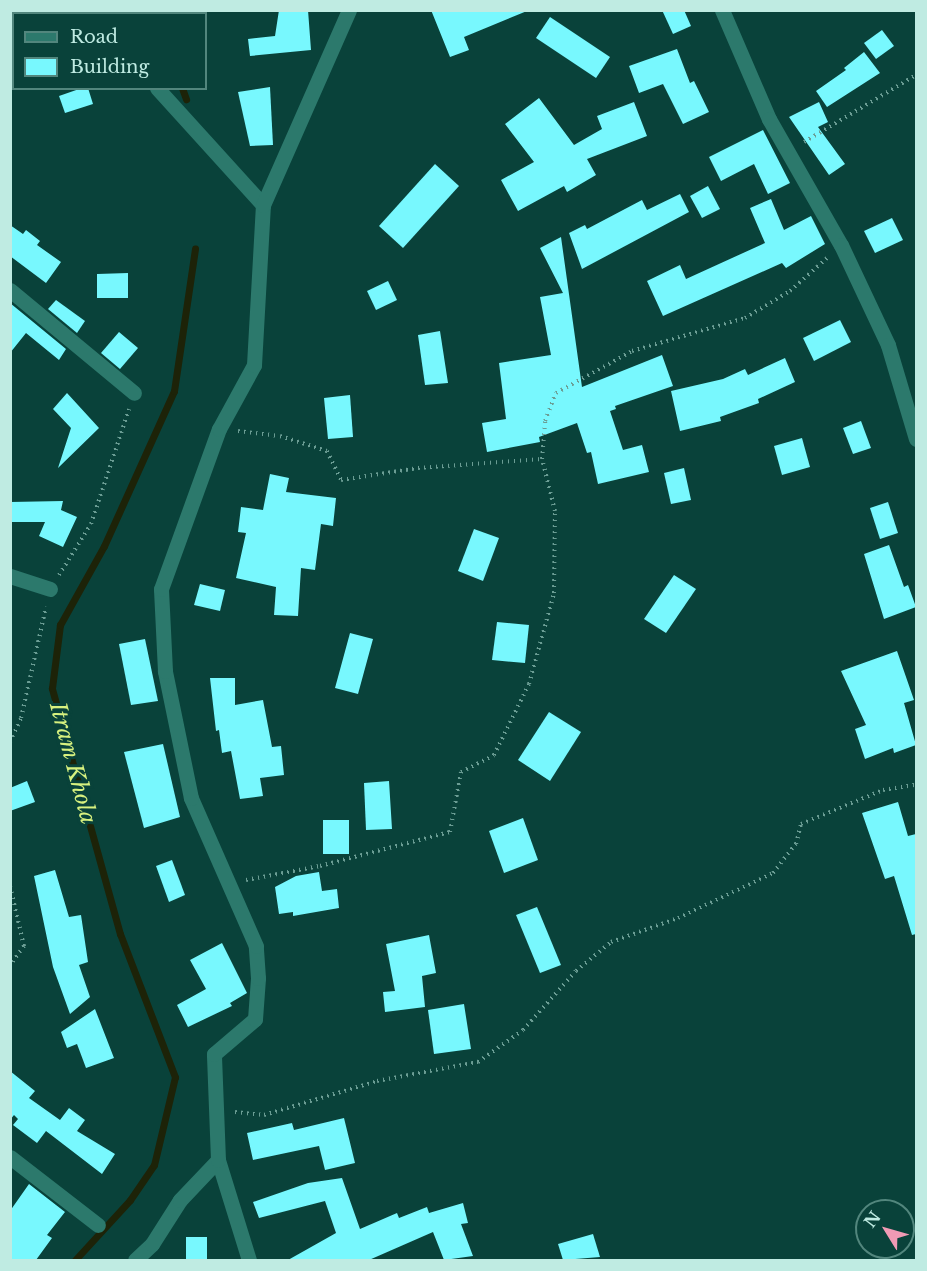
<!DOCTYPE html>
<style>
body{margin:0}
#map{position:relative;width:927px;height:1271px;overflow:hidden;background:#09423a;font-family:"Libre Baskerville",serif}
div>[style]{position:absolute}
.stream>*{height:7px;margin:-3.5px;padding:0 3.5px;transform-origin:3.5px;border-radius:3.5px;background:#1d2308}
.building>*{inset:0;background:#78f8fe}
.path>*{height:4px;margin-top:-2px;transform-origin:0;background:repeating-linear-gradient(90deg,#6b9d94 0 1.5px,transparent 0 6px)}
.street>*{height:15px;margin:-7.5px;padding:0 7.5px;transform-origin:7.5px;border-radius:7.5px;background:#2c796c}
span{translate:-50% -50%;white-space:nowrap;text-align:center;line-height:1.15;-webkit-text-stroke:6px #09423a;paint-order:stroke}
.water-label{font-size:22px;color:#d7f17f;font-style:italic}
.frame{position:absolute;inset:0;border:12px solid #bfebe2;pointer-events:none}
.legend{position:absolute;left:12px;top:12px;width:195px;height:78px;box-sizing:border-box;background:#09423a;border:2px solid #52867d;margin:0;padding:8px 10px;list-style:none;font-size:18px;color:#bfebe2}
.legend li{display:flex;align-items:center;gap:12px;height:30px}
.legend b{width:30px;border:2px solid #52867d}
.north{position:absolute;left:855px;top:1199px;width:60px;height:60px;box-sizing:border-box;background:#09423a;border:2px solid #52867d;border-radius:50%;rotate:307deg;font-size:16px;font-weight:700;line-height:24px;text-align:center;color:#bfebe2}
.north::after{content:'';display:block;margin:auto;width:21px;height:27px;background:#f09ab4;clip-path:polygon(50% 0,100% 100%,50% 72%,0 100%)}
</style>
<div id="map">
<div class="stream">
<i style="left:150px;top:10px;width:4px;rotate:76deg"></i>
<i style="left:182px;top:88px;width:12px;rotate:70deg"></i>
<i style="left:75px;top:1260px;width:81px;rotate:-47.5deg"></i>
<i style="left:130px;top:1200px;width:42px;rotate:-55.6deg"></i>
<i style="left:154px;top:1165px;width:90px;rotate:-76.6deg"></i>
<i style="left:175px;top:1077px;width:153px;rotate:-111deg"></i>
<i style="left:120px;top:934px;width:255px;rotate:-105.5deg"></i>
<i style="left:52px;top:688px;width:64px;rotate:-82.8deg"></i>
<i style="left:60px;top:625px;width:90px;rotate:-60.9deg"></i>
<i style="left:104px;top:546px;width:170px;rotate:-65.7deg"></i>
<i style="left:174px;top:391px;width:144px;rotate:-81.6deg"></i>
</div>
<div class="building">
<i style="clip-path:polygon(279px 10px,308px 10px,311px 50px,250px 56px,248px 39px,275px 36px)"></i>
<i style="clip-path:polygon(431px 10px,527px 10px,527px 11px,464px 37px,469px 50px,450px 57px)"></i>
<i style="clip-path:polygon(662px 10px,684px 10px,691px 26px,673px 34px)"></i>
<i style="clip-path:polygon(550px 17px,610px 57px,596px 78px,536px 38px)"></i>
<i style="clip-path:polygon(882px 30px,894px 46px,876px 59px,864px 43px)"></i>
<i style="clip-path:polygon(677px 49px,690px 83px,694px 81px,709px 112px,683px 124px,663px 84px,639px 93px,629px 66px)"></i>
<i style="clip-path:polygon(864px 52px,880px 73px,827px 107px,816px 91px,846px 70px,844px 68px)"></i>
<i style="clip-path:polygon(270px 87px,273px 145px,250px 146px,238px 92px)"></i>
<i style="clip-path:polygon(82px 88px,88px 88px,93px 104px,65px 113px,59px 96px)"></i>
<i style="clip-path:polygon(539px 98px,574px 145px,602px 129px,597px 116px,634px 102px,647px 136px,587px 159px,596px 175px,567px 192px,564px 186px,518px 211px,501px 180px,534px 162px,505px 124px)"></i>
<i style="clip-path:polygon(819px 102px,828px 122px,818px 127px,845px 164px,829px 175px,789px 117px)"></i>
<i style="clip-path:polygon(763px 130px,790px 183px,768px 194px,754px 164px,721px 181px,709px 157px)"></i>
<i style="clip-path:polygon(435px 164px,459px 186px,403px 248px,379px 226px)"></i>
<i style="clip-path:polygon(708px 186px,720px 209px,702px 218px,690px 196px)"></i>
<i style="clip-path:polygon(680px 194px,689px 212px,582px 269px,569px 233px,585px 225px,587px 229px,642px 200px,647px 210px)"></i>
<i style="clip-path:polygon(771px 199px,784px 230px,811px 216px,825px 244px,786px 268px,782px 263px,663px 316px,647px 281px,680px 265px,686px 279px,765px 243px,750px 208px)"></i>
<i style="clip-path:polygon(892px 218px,903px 240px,875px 253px,864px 231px)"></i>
<i style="clip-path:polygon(10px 225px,23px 234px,26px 230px,40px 241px,37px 245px,61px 262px,46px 283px,10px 256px)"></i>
<i style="clip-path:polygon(561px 237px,582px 387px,662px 355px,673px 386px,615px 406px,616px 409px,610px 411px,623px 450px,642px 445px,649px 472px,598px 484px,591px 452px,587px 453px,577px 423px,539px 437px,540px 442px,487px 452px,482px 423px,506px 419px,499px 363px,551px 355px,540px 297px,563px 293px,540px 248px)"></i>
<i style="clip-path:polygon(128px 273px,128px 298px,97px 298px,97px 274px)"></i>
<i style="clip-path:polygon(388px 281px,397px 300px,376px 310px,367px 291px)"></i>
<i style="clip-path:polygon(56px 300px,85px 321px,77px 333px,48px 309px)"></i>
<i style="clip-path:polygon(10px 303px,66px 349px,59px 360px,26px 333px,10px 353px)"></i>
<i style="clip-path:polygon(840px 320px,851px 342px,814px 361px,803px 338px)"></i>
<i style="clip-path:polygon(440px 331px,448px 383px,425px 385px,418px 335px)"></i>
<i style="clip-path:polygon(119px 332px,138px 348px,120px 369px,101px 353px)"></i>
<i style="clip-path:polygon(785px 358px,795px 382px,758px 399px,759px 403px,720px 417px,721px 421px,680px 431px,671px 391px,723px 379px,745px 369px,748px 375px)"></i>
<i style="clip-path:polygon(67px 393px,99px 428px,58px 468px,71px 428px,53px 409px)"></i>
<i style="clip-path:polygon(350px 395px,353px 437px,328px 439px,324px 398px)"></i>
<i style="clip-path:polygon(861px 421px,871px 448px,853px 454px,843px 428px)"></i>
<i style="clip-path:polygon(802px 438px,810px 467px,782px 475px,774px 446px)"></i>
<i style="clip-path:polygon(684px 468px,691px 500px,671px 504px,664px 473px)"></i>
<i style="clip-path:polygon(270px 474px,289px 478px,286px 492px,336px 498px,333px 526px,321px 524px,315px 570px,301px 568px,298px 616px,274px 615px,276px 587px,236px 578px,246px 533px,238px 532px,241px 507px,263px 510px)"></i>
<i style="clip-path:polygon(63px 501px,61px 510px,77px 517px,63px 547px,39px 536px,45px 522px,10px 522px,10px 502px)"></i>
<i style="clip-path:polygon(888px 502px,898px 533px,880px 539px,870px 508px)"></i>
<i style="clip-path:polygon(474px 529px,499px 538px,483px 581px,458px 571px)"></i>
<i style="clip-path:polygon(889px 545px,904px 587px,908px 585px,916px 607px,884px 619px,864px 554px)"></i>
<i style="clip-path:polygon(674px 575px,696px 589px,666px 633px,644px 619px)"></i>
<i style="clip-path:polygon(200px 584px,225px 590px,220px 611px,194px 605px)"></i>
<i style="clip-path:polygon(497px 622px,529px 625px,525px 663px,492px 660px)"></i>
<i style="clip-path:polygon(350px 633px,373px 639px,358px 694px,335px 688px)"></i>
<i style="clip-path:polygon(145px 639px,158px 701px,131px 705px,119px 644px)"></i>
<i style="clip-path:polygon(897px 651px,914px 700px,904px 703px,916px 745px,894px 753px,893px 748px,865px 759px,855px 729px,866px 725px,841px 671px)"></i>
<i style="clip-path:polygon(210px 678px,235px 678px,235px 705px,263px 700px,272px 747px,281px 746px,284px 775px,260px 778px,263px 796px,240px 799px,231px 751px,222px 753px,219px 730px,216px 731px)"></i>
<i style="clip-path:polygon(549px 712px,581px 732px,550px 781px,518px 760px)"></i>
<i style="clip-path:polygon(163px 744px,180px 817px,144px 828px,124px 752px)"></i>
<i style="clip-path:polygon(27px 781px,35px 802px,10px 811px,10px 788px)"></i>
<i style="clip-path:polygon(389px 781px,392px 829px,366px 830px,364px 783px)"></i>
<i style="clip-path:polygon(898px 802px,908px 836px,916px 834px,916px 934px,912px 935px,894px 876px,885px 879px,862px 813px)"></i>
<i style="clip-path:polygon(523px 818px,538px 860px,504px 873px,489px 831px)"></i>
<i style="clip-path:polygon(323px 820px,349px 820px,349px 854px,323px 854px)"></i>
<i style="clip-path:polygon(172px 860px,185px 895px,169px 902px,156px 866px)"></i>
<i style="clip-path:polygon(55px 870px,69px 917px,81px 915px,88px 962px,79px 965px,90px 997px,70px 1014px,53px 967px,34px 876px)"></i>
<i style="clip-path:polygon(319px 872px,322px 891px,337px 889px,339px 908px,293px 916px,293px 912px,279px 914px,275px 887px,296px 876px)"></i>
<i style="clip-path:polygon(537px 907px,561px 965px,540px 973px,516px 915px)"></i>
<i style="clip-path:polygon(429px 935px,436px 973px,422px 976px,425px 1007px,385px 1012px,383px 992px,395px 991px,386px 944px)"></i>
<i style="clip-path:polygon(222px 943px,247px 993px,230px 1003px,232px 1006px,188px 1027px,177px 1005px,206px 989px,190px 960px)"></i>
<i style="clip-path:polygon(464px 1004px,471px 1049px,434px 1054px,428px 1010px)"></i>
<i style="clip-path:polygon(95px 1009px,114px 1058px,86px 1068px,77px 1044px,67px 1048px,61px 1032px)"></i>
<i style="clip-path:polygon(10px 1071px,35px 1091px,29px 1098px,60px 1120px,69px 1108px,85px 1120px,77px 1131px,115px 1154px,102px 1174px,46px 1131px,37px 1143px,13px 1125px,18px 1119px,14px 1115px,10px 1120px)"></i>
<i style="clip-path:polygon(344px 1118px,355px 1163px,325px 1170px,319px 1146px,253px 1160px,247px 1133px,292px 1123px,294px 1130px)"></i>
<i style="clip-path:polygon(342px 1178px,360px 1229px,397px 1213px,399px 1218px,427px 1207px,429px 1213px,463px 1203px,468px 1223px,461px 1224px,473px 1256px,444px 1260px,433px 1232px,369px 1260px,288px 1260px,336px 1233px,325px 1201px,259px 1218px,253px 1202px,308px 1183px)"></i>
<i style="clip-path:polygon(29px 1184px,65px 1212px,47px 1235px,52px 1238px,36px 1260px,10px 1260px,10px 1211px)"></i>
<i style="clip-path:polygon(593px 1234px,600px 1257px,563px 1260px,558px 1244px)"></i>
<i style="clip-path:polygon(186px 1237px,207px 1237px,207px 1260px,186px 1260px)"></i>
</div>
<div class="path">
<i style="left:804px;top:142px;width:131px;rotate:-30.9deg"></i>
<i style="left:238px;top:431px;width:42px;rotate:6.8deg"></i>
<i style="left:280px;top:436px;width:49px;rotate:17.7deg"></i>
<i style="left:327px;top:451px;width:32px;rotate:64deg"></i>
<i style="left:341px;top:480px;width:78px;rotate:-8.9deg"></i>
<i style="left:418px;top:468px;width:124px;rotate:-4.2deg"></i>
<i style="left:542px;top:459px;width:38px;rotate:-85deg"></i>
<i style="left:545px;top:421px;width:30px;rotate:-69deg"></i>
<i style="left:556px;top:393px;width:87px;rotate:-28.9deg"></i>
<i style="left:632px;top:351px;width:118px;rotate:-16.3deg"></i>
<i style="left:745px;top:318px;width:52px;rotate:-31deg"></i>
<i style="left:790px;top:291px;width:50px;rotate:-41.7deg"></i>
<i style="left:59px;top:575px;width:60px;rotate:-57.9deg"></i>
<i style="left:91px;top:524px;width:121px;rotate:-71.7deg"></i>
<i style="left:10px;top:742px;width:26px;rotate:-65deg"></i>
<i style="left:21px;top:718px;width:114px;rotate:-77.3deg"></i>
<i style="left:246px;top:880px;width:75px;rotate:-10.7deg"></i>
<i style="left:320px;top:866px;width:134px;rotate:-14.7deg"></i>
<i style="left:450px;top:832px;width:61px;rotate:-79.6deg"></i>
<i style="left:461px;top:772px;width:37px;rotate:-27deg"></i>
<i style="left:494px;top:755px;width:79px;rotate:-63.8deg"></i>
<i style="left:529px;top:684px;width:94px;rotate:-74.6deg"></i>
<i style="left:554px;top:593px;width:82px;rotate:-89.3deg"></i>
<i style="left:555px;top:511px;width:54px;rotate:-104deg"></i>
<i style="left:10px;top:886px;width:62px;rotate:76.9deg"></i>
<i style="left:24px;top:946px;width:24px;rotate:126deg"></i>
<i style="left:235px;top:1112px;width:29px;rotate:6deg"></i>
<i style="left:264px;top:1115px;width:118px;rotate:-16.7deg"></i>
<i style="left:377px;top:1081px;width:103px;rotate:-10.7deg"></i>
<i style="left:478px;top:1062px;width:55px;rotate:-35.4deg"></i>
<i style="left:523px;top:1030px;width:79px;rotate:-48.1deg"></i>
<i style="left:576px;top:971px;width:45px;rotate:-39.6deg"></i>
<i style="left:611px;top:942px;width:71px;rotate:-19.7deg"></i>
<i style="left:678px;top:918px;width:105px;rotate:-25.3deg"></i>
<i style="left:773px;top:873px;width:37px;rotate:-52deg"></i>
<i style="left:796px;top:844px;width:21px;rotate:-76deg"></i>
<i style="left:801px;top:824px;width:89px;rotate:-22.5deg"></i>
<i style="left:883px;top:790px;width:33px;rotate:-9deg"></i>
</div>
<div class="street">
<i style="left:130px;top:10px;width:4px;rotate:76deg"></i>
<i style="left:722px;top:10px;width:119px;rotate:66.7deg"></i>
<i style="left:769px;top:119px;width:145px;rotate:60.3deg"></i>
<i style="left:841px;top:245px;width:110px;rotate:64.8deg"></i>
<i style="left:888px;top:345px;width:98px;rotate:73.4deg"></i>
<i style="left:157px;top:88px;width:158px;rotate:47.8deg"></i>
<i style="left:10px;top:290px;width:161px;rotate:39.7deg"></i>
<i style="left:10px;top:576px;width:42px;rotate:18deg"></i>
<i style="left:10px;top:1157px;width:111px;rotate:37.7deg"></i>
<i style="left:218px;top:1160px;width:105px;rotate:72.8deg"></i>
<i style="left:135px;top:1260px;width:23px;rotate:-43deg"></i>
<i style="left:152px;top:1244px;width:52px;rotate:-57.5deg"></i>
<i style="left:180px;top:1200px;width:55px;rotate:-46.5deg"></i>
<i style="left:218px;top:1160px;width:106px;rotate:-92.2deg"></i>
<i style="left:214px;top:1054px;width:54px;rotate:-40.5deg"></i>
<i style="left:255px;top:1019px;width:41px;rotate:-85.8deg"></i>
<i style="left:258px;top:978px;width:32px;rotate:-94deg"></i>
<i style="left:256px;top:946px;width:162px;rotate:-113.7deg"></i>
<i style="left:191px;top:798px;width:130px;rotate:-101.6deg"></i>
<i style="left:165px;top:671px;width:82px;rotate:-92.8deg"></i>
<i style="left:161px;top:589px;width:170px;rotate:-70.1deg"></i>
<i style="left:219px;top:429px;width:73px;rotate:-61.3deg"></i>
<i style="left:254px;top:365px;width:160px;rotate:-86.8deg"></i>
<i style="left:263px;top:205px;width:213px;rotate:-66.2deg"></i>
</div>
<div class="water-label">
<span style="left:73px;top:763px;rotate:75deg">Itram Khola</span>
</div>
<div class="frame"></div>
<ul class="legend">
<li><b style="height:8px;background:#2c796c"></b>Road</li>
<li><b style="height:16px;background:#78f8fe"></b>Building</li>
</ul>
<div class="north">N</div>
</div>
